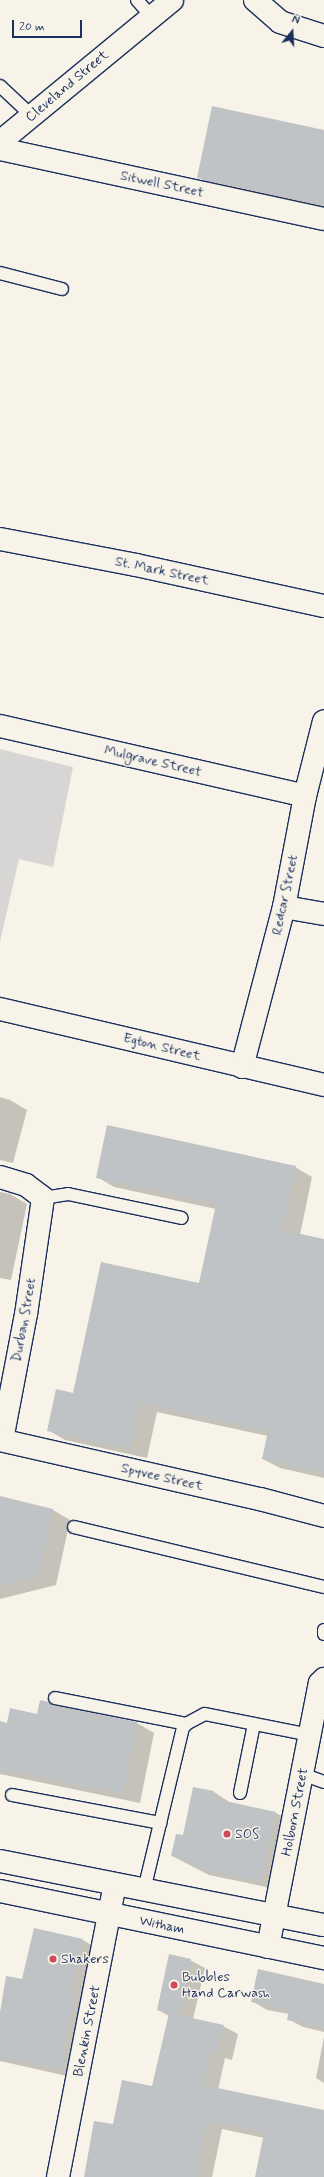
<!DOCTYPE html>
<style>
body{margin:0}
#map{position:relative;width:324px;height:2177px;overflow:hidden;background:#f7f3e8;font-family:Mynerve,sans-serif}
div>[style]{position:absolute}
.green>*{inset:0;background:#d7d6d4}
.shadow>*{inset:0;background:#0003}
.building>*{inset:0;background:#c0c3c5}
.roads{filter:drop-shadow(1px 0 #1b2f5e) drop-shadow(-1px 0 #1b2f5e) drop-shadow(0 1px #1b2f5e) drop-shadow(0 -1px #1b2f5e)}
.service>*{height:12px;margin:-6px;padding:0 6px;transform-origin:6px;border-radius:6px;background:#f7f3e8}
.minor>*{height:22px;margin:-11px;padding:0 11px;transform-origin:11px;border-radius:11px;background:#f7f3e8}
.primary>*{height:22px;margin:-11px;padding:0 11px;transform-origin:11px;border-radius:11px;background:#f7f3e8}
.trunk>*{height:22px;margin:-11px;padding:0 11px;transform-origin:11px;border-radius:11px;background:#f7f3e8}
.dots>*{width:11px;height:11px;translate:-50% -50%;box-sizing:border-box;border:2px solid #f7f3e8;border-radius:50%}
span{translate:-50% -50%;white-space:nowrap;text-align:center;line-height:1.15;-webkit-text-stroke:3px #f7f3e8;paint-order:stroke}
.street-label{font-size:14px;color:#1b2f5e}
.poi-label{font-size:14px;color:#1b2f5e}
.left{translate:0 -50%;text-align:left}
.north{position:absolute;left:272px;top:12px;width:40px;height:40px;-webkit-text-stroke:3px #f7f3e8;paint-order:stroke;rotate:18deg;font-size:11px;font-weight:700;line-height:16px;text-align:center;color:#1b2f5e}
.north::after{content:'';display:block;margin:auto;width:14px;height:18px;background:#1b2f5e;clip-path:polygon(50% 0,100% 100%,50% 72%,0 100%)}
.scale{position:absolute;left:12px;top:20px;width:70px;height:18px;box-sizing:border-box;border:2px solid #1b2f5e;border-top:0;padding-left:5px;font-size:12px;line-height:14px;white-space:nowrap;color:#1b2f5e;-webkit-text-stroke:3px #f7f3e8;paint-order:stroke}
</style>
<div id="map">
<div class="green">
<i style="clip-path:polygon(0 749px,73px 767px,53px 867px,19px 859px,0 942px)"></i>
</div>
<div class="shadow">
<i style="clip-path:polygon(324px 131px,324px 211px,215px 187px,198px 177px)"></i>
<i style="clip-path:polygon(0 1097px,10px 1100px,27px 1110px,13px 1163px,0 1160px)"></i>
<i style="clip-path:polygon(295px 1167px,312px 1177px,300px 1235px,324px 1240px,324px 1478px,280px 1468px,263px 1459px,268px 1436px,157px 1412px,147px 1458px,65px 1440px,48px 1430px,74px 1394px,200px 1284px,216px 1209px,114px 1187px,97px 1177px)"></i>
<i style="clip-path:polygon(0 1192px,10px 1194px,27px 1204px,11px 1280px,0 1278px)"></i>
<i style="clip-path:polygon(0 1498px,53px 1510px,70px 1520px,56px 1585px,0 1599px)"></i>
<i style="clip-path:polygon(56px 1707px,137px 1723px,154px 1733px,140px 1803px,0 1774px,0 1722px,8px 1724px,38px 1715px)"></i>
<i style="clip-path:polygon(214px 1792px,228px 1801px,228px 1802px,276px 1813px,291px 1821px,276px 1889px,209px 1875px,172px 1856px)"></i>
<i style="clip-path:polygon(83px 1940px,98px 1949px,76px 2078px,0 2061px,0 2012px,23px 1980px)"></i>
<i style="clip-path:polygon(190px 1960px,205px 1968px,193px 2019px,223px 2026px,238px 2034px,232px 2060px,225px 2058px,218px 2090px,324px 2111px,324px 2177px,256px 2177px,264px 2138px,222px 2129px,212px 2177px,85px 2177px,114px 2125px,153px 2087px,169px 2016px,158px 2010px)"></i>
<i style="clip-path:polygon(324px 1987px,324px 2032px,303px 2027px,288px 2019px,289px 2014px,267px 2010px,252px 2001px)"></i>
<i style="clip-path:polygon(324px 2037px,324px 2083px,316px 2078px)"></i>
</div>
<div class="building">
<i style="clip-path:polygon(212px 106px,324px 130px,324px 205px,197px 178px)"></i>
<i style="clip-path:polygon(107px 1125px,296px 1166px,282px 1230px,324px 1239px,324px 1473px,262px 1459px,268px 1431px,140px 1403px,130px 1449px,47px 1431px,56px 1389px,73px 1393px,101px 1262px,199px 1283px,216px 1204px,96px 1178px)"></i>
<i style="clip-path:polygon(0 1496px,53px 1509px,39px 1576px,0 1586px)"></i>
<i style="clip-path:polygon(40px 1700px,49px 1702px,54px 1705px,137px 1722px,123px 1794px,0 1769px,0 1721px,7px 1723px,10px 1708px,37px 1714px)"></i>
<i style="clip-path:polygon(193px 1787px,214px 1791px,212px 1798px,276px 1812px,261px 1882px,193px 1867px,194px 1861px,171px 1856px,176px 1834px,183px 1835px)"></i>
<i style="clip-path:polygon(34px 1928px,83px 1939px,71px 1991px,75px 1991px,60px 2070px,0 2057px,0 2013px,6px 1976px,22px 1979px)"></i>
<i style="clip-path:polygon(169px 1954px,191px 1959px,178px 2015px,224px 2025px,217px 2052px,210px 2050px,203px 2085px,324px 2110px,324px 2177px,255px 2177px,264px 2133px,207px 2121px,196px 2177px,84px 2177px,94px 2121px,113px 2124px,122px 2080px,152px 2086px,169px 2013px,157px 2010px)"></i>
<i style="clip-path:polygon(258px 1969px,324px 1984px,324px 2028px,287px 2020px,289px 2010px,251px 2002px)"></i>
</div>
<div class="roads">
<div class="service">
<i style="left:137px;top:0;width:23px;rotate:49deg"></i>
<i style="left:0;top:86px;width:44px;rotate:43.2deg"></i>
<i style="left:0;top:273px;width:64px;rotate:14.5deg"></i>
<i style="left:43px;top:1198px;width:25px;rotate:-9deg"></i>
<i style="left:68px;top:1194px;width:116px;rotate:11.9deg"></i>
<i style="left:74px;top:1527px;width:257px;rotate:13.5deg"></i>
<i style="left:324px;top:1630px;width:4px;rotate:90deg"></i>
<i style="left:55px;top:1698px;width:134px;rotate:11.2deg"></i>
<i style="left:302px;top:1774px;width:23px;rotate:20deg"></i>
<i style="left:240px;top:1793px;width:70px;rotate:-78.5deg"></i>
<i style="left:12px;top:1795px;width:151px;rotate:10.7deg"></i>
<i style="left:144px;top:1890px;width:167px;rotate:-76.5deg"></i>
<i style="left:183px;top:1728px;width:5px;rotate:-53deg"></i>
<i style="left:186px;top:1724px;width:21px;rotate:-28deg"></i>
<i style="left:205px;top:1714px;width:107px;rotate:11.3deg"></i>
</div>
<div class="minor">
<i style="left:255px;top:0;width:33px;rotate:41deg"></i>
<i style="left:280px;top:22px;width:46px;rotate:17.7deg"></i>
<i style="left:0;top:149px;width:331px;rotate:12.2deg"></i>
<i style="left:0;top:539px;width:138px;rotate:10.8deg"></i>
<i style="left:136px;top:565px;width:192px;rotate:12.3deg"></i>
<i style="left:0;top:726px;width:313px;rotate:12.9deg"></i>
<i style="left:284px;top:907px;width:41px;rotate:9.9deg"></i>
<i style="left:0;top:1009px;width:333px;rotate:13.2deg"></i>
<i style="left:242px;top:1067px;width:165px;rotate:-75.3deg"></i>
<i style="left:284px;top:907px;width:113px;rotate:-79.3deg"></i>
<i style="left:305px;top:796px;width:77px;rotate:-75.8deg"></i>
<i style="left:0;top:1177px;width:27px;rotate:17deg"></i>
<i style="left:26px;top:1185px;width:21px;rotate:37deg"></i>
<i style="left:43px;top:1198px;width:117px;rotate:98.3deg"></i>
<i style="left:26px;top:1314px;width:128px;rotate:100.8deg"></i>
<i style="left:0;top:1440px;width:267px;rotate:12.8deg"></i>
<i style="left:260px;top:1499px;width:66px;rotate:14.9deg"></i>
<i style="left:268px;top:1947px;width:269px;rotate:-78.9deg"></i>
<i style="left:320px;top:1683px;width:6px;rotate:-45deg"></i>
<i style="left:58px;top:2177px;width:298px;rotate:-79deg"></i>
</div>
<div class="primary">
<i style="left:0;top:142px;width:223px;rotate:-39.5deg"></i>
</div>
<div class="trunk">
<i style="left:0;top:1861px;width:330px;rotate:11.2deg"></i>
<i style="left:0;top:1891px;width:331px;rotate:11.7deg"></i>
</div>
</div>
<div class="dots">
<i style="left:227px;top:1834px;background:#d1495b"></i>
<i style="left:53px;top:1959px;background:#d1495b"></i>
<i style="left:174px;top:1985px;background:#d1495b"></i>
</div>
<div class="street-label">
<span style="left:67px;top:86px;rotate:-40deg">Cleveland Street</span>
<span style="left:162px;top:184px;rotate:12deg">Sitwell Street</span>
<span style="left:162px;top:571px;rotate:12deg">St. Mark Street</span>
<span style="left:153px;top:761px;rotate:13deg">Mulgrave Street</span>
<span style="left:285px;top:895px;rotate:-78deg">Redcar Street</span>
<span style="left:162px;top:1047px;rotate:14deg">Egton Street</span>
<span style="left:24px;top:1320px;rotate:-80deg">Durban Street</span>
<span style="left:162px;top:1477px;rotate:13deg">Spyvee Street</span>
<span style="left:295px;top:1812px;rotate:-79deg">Holborn Street</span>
<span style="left:162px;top:1925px;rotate:12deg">Witham</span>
<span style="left:87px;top:2031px;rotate:-79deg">Blenkin Street</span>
</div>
<div class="poi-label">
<span class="left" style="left:235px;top:1834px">SOS</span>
<span class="left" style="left:61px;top:1959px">Shakers</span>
<span class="left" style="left:182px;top:1985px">Bubbles<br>Hand Carwash</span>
</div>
<div class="north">N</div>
<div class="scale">20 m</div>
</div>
